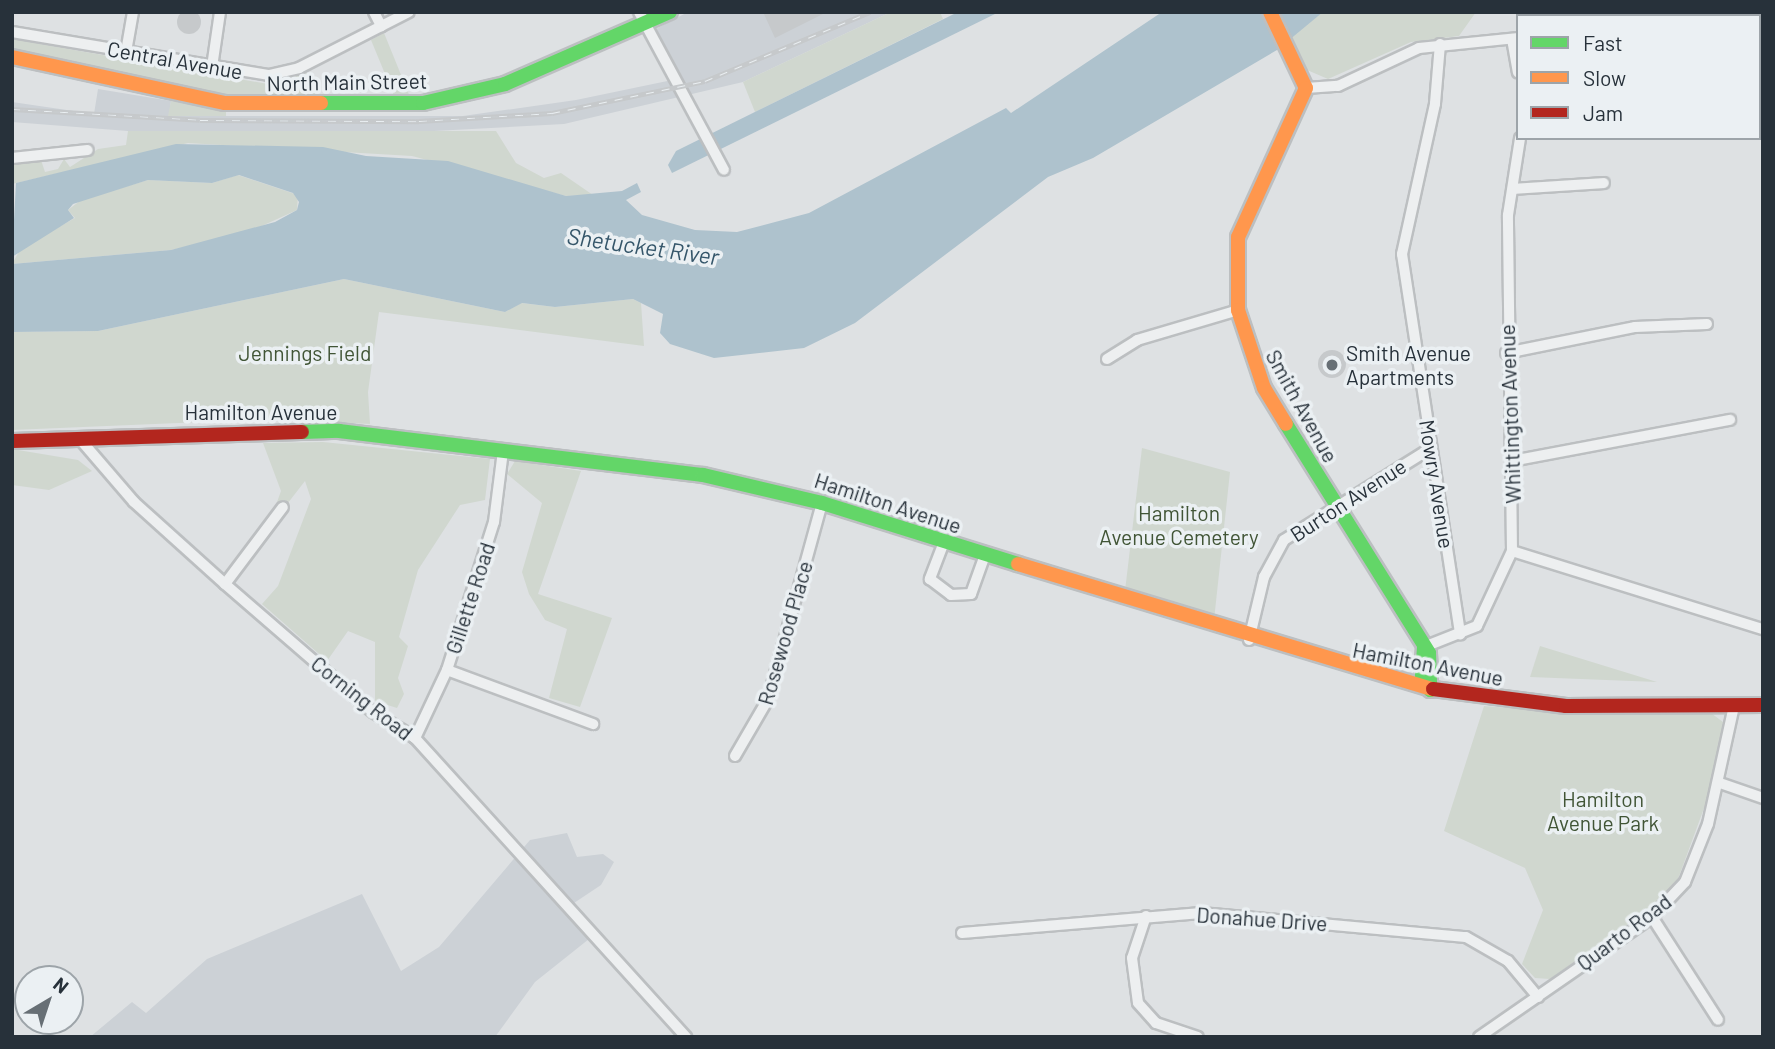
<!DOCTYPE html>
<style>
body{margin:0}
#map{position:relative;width:1775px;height:1049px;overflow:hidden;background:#dee1e3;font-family:Barlow,sans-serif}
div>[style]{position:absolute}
.built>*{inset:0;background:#ccd1d6}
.green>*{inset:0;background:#d0d7cf}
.water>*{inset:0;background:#aec2cd}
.building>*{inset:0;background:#c6c9cb}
.round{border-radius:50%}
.roads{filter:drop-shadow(2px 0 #bcbfc1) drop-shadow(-2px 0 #bcbfc1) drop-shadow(0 2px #bcbfc1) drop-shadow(0 -2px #bcbfc1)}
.street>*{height:10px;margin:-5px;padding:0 5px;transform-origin:5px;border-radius:5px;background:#edeff0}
.fast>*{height:14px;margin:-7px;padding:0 7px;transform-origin:7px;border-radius:7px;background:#63d668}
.slow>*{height:14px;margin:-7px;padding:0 7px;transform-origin:7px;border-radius:7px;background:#ff974d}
.jam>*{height:14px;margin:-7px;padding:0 7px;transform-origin:7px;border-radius:7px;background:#b3261e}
.rail>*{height:5px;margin-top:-2.5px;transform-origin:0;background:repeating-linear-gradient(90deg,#ebf0f3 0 8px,#c6c9cb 0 16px);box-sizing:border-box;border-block:2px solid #c6c9cb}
.dots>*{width:19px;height:19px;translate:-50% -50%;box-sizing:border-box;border:4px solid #ebf0f3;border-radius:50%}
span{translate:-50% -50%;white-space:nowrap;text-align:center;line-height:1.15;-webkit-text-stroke:7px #ebf0f3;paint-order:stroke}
.street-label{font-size:21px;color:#27313a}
.park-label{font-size:21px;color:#415536}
.poi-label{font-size:21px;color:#27313a}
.left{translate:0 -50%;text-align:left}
.water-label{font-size:23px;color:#35566a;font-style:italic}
.frame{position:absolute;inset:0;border:14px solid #27313a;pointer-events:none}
.legend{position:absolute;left:1516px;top:14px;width:245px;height:126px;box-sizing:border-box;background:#ebf0f3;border:2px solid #9da4a9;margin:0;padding:9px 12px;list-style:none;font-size:21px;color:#27313a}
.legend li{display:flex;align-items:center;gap:14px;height:35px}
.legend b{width:35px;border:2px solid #9da4a9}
.north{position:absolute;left:14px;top:965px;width:70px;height:70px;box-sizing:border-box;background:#ebf0f3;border:2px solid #9da4a9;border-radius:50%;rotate:39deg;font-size:19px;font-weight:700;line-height:28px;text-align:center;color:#27313a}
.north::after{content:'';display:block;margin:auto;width:24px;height:32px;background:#676f75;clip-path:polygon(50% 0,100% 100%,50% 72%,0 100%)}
</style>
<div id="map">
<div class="built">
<i style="clip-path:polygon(688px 12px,891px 12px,743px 82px,564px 124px,396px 133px,128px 131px,12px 122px,12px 102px,94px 114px,98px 89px,171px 101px,169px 116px,463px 116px,576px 100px,677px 79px,654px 30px)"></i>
<i style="clip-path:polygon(567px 833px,577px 857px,603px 854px,614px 862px,601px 885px,562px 911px,589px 939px,535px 982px,495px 1037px,90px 1037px,132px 1002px,146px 1013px,207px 959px,362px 894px,401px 971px,439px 947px,530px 840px)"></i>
</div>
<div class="green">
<i style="clip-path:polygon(891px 12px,940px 12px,943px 19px,755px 112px,743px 82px)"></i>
<i style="clip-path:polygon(1323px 12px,1476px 12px,1459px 36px,1411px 42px,1328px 79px,1307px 70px,1289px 38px)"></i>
<i style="clip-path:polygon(384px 33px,410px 97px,395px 98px,371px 40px)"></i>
<i style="clip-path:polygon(12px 39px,268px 84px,307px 73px,317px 98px,216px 96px,12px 50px)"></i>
<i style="clip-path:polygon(171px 101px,226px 111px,226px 116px,168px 116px)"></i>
<i style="clip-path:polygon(128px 131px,496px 131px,516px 163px,544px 178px,561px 173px,593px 195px,566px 196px,412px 156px,188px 143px,12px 184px,12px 163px,41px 160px,45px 172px,58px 169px,64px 159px,70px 167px,98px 149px,126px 145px)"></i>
<i style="clip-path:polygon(238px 175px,298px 195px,297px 210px,246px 233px,171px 250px,12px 264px,21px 248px,75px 218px,68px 210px,81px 200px,148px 180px,212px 183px)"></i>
<i style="clip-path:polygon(344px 279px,505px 312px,521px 303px,555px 307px,633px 299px,641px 303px,644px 346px,379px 312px,368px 392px,370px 424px,276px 419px,12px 430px,12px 332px,98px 331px)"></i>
<i style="clip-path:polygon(323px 442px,490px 459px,485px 500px,460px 505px,418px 570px,399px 637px,408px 646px,398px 678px,404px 694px,397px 708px,375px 701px,375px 642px,348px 631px,327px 661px,262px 604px,278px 586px,311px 499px,305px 481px,267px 530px,281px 491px,263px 443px)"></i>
<i style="clip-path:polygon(1142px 448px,1230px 472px,1214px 620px,1125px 591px)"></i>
<i style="clip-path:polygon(12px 449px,78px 460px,92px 471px,49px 490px,12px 485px)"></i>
<i style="clip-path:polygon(515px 461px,581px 471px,538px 594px,612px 618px,580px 707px,549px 698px,567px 629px,545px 620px,529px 594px,522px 572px,542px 503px,507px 474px)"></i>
<i style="clip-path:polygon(1540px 646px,1657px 682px,1530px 677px)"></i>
<i style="clip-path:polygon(1484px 706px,1602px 715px,1711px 713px,1723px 722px,1714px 781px,1678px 879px,1654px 906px,1550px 979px,1535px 978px,1522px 964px,1543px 910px,1525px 868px,1444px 831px)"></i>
</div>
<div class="water">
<i style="clip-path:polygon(958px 12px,999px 12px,672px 173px,668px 165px,676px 151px)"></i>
<i style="clip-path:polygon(1162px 12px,1323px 12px,1277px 50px,1093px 158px,1048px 177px,855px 323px,804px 348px,714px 358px,670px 344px,660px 333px,663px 314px,633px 299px,555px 307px,522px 303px,505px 312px,344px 279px,98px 331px,12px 332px,12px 264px,171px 250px,275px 222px,297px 210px,299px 202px,293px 193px,239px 175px,212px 183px,148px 180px,73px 204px,68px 210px,74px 218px,12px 257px,16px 183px,176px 144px,323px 147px,366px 156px,448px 161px,566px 196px,622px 191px,637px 183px,641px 192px,626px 200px,642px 215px,695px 230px,737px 232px,809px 213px,1006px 108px,1011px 113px)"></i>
</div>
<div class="building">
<i class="round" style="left:177px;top:10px;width:24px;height:24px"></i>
<i style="clip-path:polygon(763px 12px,827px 12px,775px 38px)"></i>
<i class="round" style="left:1318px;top:350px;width:28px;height:28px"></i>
</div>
<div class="roads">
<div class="street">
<i style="left:374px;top:12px;width:16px;rotate:63deg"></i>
<i style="left:639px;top:12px;width:179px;rotate:61.7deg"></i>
<i style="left:1611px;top:16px;width:12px;rotate:-20deg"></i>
<i style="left:12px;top:32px;width:261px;rotate:9.5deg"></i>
<i style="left:269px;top:75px;width:31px;rotate:-13deg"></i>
<i style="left:299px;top:68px;width:123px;rotate:-27deg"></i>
<i style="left:1512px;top:39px;width:34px;rotate:80deg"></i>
<i style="left:1440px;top:44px;width:60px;rotate:94.8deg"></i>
<i style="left:1435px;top:104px;width:154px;rotate:102.4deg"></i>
<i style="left:1402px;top:254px;width:385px;rotate:81.3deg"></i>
<i style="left:126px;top:52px;width:41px;rotate:-80.1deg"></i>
<i style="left:212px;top:67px;width:56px;rotate:-81.7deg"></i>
<i style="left:1306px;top:88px;width:32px;rotate:-4deg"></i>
<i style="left:1338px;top:86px;width:89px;rotate:-25.1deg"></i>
<i style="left:1419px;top:48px;width:100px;rotate:-5.8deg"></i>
<i style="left:12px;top:158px;width:76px;rotate:-6deg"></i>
<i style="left:1513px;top:189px;width:91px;rotate:-3.8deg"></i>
<i style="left:1506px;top:353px;width:132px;rotate:-11.4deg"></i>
<i style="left:1635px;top:327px;width:72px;rotate:-2.4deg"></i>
<i style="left:1107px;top:359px;width:36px;rotate:-32deg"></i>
<i style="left:1137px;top:340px;width:105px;rotate:-16.5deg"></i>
<i style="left:79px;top:438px;width:84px;rotate:49.3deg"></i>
<i style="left:134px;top:502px;width:122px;rotate:42deg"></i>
<i style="left:225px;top:584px;width:196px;rotate:40.9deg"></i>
<i style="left:373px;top:712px;width:49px;rotate:31.8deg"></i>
<i style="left:415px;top:738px;width:404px;rotate:47.8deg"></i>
<i style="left:1512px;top:461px;width:222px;rotate:-10.7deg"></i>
<i style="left:944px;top:542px;width:40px;rotate:111deg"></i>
<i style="left:930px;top:579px;width:26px;rotate:37deg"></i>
<i style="left:951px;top:595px;width:20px;rotate:-3deg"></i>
<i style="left:971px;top:594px;width:41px;rotate:-70.3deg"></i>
<i style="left:1512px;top:551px;width:263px;rotate:17.3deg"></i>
<i style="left:225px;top:584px;width:96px;rotate:-53deg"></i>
<i style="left:1249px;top:640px;width:65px;rotate:-76.6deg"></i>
<i style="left:1264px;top:577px;width:42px;rotate:-61.6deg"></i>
<i style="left:1284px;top:540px;width:173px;rotate:-32deg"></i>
<i style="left:1424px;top:647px;width:57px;rotate:-21.6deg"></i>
<i style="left:1477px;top:626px;width:83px;rotate:-65deg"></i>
<i style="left:1512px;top:551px;width:336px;rotate:-90.7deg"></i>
<i style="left:1508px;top:215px;width:78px;rotate:-81.1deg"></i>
<i style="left:447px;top:670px;width:156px;rotate:20.3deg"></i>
<i style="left:415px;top:738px;width:75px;rotate:-64.8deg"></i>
<i style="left:447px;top:670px;width:155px;rotate:-72.4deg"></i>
<i style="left:494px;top:522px;width:72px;rotate:-82.8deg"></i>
<i style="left:735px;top:756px;width:66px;rotate:-59.9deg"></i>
<i style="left:768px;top:699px;width:203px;rotate:-74.6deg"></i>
<i style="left:1720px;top:783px;width:46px;rotate:19.2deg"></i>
<i style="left:1146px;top:916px;width:44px;rotate:108.4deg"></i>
<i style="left:1132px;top:958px;width:45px;rotate:82.4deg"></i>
<i style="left:1138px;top:1003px;width:27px;rotate:48deg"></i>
<i style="left:1156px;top:1023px;width:44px;rotate:18.4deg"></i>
<i style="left:1652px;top:917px;width:122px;rotate:57.3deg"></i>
<i style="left:962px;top:933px;width:240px;rotate:-4.8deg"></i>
<i style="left:1201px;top:913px;width:266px;rotate:5.2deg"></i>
<i style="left:1466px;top:937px;width:48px;rotate:29.7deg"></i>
<i style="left:1508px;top:961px;width:47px;rotate:50.2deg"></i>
<i style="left:1479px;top:1037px;width:211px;rotate:-34.7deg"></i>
<i style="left:1652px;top:917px;width:48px;rotate:-46.7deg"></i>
<i style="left:1685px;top:882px;width:62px;rotate:-68.4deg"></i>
<i style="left:1708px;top:824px;width:121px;rotate:-77.6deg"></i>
</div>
<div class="fast">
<i style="left:321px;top:103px;width:102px"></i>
<i style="left:423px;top:103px;width:84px;rotate:-13deg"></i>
<i style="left:505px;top:84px;width:180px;rotate:-23.6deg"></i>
<i style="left:1286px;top:424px;width:270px;rotate:58deg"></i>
<i style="left:1429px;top:653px;width:37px;rotate:88deg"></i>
<i style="left:302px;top:432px;width:37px;rotate:-2deg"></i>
<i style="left:339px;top:431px;width:367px;rotate:6.9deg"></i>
<i style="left:703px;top:475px;width:122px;rotate:13.2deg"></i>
<i style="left:822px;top:503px;width:205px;rotate:17.3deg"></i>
<i style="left:1424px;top:647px;width:28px;rotate:94deg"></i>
<i style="left:1422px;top:675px;width:17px;rotate:62deg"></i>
</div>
<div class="slow">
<i style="left:1270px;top:12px;width:84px;rotate:64.7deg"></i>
<i style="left:1306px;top:88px;width:164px;rotate:114.5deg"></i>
<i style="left:1238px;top:237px;width:73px;rotate:90deg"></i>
<i style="left:1238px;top:310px;width:82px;rotate:71.6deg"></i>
<i style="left:1264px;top:388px;width:42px;rotate:58.6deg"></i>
<i style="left:12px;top:57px;width:218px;rotate:12.2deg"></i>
<i style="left:225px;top:103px;width:96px"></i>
<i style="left:1018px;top:564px;width:433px;rotate:16.8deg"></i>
</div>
<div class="jam">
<i style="left:12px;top:441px;width:290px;rotate:-1.8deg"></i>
<i style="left:1433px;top:689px;width:134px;rotate:7.3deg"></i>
<i style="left:1566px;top:706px;width:197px;rotate:-0.3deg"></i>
</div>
</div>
<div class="rail">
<i style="left:12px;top:109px;width:188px;rotate:3.3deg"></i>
<i style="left:200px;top:120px;width:219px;rotate:0.3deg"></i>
<i style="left:419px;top:121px;width:133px;rotate:-3.4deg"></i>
<i style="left:552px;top:113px;width:156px;rotate:-11.8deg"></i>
<i style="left:705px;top:81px;width:179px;rotate:-22.7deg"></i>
</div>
<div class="dots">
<i style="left:1332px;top:365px;background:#676f75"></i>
</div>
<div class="street-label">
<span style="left:175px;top:60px;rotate:10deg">Central Avenue</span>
<span style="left:347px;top:82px;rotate:-1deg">North Main Street</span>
<span style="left:1302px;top:406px;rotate:61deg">Smith Avenue</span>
<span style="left:261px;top:412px">Hamilton Avenue</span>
<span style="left:1510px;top:414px;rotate:-92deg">Whittington Avenue</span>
<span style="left:1437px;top:484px;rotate:81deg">Mowry Avenue</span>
<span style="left:1348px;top:500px;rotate:-33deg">Burton Avenue</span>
<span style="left:888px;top:503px;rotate:18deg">Hamilton Avenue</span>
<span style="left:470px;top:598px;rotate:-72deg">Gillette Road</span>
<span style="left:785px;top:633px;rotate:-74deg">Rosewood Place</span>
<span style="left:1428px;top:664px;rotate:11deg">Hamilton Avenue</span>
<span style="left:362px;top:698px;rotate:38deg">Corning Road</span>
<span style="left:1262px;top:919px;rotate:4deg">Donahue Drive</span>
<span style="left:1624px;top:932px;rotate:-37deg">Quarto Road</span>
</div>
<div class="park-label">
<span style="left:305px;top:353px">Jennings Field</span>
<span style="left:1179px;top:525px">Hamilton<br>Avenue Cemetery</span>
<span style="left:1603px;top:811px">Hamilton<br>Avenue Park</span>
</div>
<div class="poi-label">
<span class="left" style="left:1346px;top:365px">Smith Avenue<br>Apartments</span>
</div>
<div class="water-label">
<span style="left:643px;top:246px;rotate:8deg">Shetucket River</span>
</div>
<div class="frame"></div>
<ul class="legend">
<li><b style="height:9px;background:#63d668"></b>Fast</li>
<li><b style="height:9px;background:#ff974d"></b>Slow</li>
<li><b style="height:9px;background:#b3261e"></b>Jam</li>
</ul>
<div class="north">N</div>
</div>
